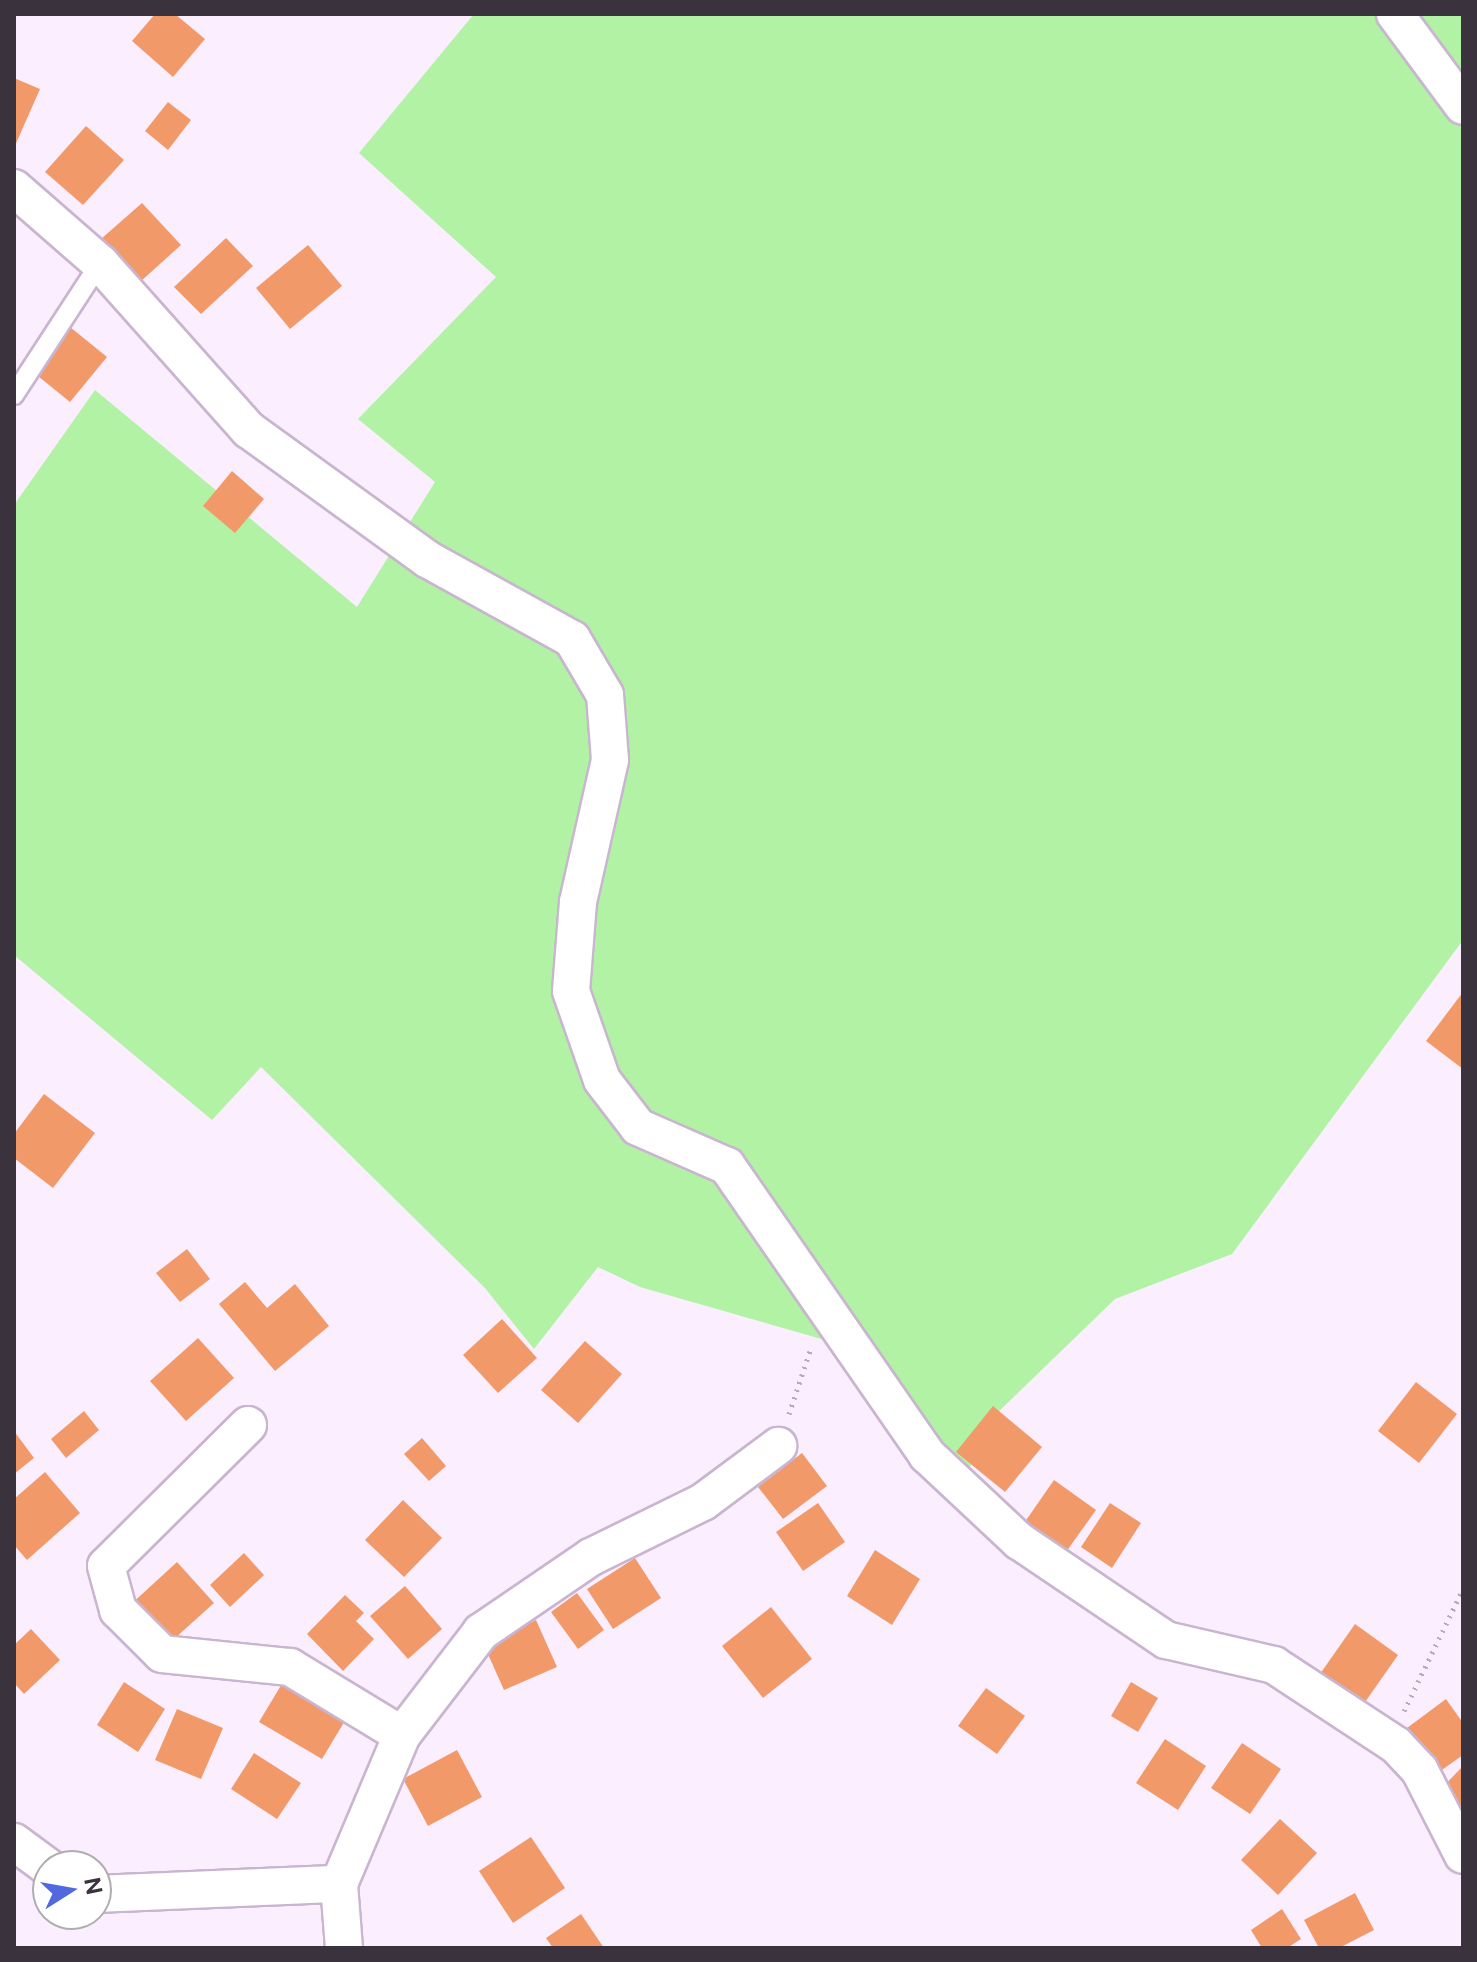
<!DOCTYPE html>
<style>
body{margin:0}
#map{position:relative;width:1477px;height:1962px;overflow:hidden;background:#fbeeff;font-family:"Public Sans",sans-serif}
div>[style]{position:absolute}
.green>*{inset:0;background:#b1f2a4}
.building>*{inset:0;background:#f29969}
.path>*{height:5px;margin-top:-2.5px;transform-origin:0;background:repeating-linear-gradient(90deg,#b6abb9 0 2px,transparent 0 8px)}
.roads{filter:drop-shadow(2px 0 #c9b5cf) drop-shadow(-2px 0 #c9b5cf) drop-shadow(0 2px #c9b5cf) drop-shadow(0 -2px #c9b5cf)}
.lane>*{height:18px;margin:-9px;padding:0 9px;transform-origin:9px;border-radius:9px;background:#fff}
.street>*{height:36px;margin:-18px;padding:0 18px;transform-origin:18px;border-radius:18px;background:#fff}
span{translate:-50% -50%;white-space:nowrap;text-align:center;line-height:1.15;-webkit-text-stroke:6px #fff;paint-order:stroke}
.frame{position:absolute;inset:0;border:16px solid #3a323c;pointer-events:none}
.north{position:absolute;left:32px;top:1850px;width:80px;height:80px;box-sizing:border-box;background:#fff;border:2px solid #b0adb1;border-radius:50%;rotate:79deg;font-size:22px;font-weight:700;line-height:32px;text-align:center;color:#3a323c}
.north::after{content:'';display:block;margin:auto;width:28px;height:36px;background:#5268de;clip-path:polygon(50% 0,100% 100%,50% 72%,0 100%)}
</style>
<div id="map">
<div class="green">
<i style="clip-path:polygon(474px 14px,1463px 14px,1463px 940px,1232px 1254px,1115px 1299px,991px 1419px,956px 1499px,832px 1342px,640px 1287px,598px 1267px,534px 1349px,484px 1287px,261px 1067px,212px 1120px,14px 955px,14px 505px,95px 390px,357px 607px,435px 482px,358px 419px,496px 277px,359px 153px)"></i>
</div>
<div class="building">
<i style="clip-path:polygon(155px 14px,175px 14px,205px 39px,173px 77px,132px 41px)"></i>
<i style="clip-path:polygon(14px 78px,40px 89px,14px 148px)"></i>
<i style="clip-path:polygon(168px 102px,191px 120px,168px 150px,145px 131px)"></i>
<i style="clip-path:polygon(86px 126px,124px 160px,83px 205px,45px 172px)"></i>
<i style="clip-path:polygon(142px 203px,181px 245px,140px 282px,101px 239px)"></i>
<i style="clip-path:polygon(226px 238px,253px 266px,201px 314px,174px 287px)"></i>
<i style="clip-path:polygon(308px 245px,342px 286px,290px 329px,256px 288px)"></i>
<i style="clip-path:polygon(70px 327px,107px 357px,70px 402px,33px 372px)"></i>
<i style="clip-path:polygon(232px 471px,264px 499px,235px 533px,203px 506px)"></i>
<i style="clip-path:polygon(1463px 992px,1463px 1069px,1426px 1041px)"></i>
<i style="clip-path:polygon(44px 1094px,95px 1133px,53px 1188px,14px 1158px,14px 1134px)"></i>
<i style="clip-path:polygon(187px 1249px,210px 1279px,180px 1302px,156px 1273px)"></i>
<i style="clip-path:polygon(245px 1282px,267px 1308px,295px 1284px,329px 1326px,275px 1371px,219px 1304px)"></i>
<i style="clip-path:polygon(502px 1319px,537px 1358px,498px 1393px,463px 1355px)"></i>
<i style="clip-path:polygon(198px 1338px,234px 1378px,186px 1421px,150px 1381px)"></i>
<i style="clip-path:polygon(585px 1341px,622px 1374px,578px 1423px,541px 1390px)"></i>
<i style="clip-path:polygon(1416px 1382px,1457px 1414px,1419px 1463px,1378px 1431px)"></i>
<i style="clip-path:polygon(993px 1406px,1042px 1447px,1005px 1492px,956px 1452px)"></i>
<i style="clip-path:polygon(84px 1411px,99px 1430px,66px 1458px,51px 1439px)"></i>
<i style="clip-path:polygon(14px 1431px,34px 1458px,14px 1474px)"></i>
<i style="clip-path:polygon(422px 1438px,446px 1466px,429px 1481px,404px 1454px)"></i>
<i style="clip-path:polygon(802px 1453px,827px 1486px,783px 1519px,758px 1487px)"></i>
<i style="clip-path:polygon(45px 1472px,80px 1513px,27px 1560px,14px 1545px,14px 1499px)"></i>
<i style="clip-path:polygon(1054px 1480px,1096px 1510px,1061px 1559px,1020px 1529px)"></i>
<i style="clip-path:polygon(403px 1500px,442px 1538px,404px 1577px,365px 1540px)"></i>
<i style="clip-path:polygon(818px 1503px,845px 1542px,803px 1571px,776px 1532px)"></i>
<i style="clip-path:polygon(1110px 1503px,1141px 1523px,1112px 1568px,1081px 1547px)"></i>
<i style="clip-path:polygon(875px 1550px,920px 1579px,892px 1625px,847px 1596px)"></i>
<i style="clip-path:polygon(244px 1553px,264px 1575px,230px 1607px,210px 1585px)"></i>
<i style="clip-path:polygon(635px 1558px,661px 1598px,613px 1629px,587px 1589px)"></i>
<i style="clip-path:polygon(177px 1562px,214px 1603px,164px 1648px,128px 1607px)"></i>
<i style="clip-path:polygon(405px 1586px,442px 1629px,408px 1659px,370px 1616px)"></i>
<i style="clip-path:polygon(577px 1593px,604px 1630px,578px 1649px,551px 1612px)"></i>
<i style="clip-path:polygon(345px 1595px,364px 1613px,356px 1621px,374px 1639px,343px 1671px,307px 1634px)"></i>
<i style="clip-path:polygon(771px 1607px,812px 1659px,763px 1698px,722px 1646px)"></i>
<i style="clip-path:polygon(536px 1620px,557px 1667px,504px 1690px,483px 1643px)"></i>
<i style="clip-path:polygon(1355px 1624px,1398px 1655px,1363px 1705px,1320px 1674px)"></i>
<i style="clip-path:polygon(31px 1629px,60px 1660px,24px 1694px,14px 1683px,14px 1645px)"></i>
<i style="clip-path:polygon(289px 1672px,352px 1709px,322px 1759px,259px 1722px)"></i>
<i style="clip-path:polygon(124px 1682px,165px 1709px,138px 1752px,97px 1725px)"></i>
<i style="clip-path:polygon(1131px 1682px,1158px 1698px,1138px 1732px,1111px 1716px)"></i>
<i style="clip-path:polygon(986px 1688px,1025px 1716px,997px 1754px,958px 1726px)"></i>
<i style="clip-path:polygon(1446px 1699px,1463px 1723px,1463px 1755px,1439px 1772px,1407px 1728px)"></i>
<i style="clip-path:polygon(177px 1709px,223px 1728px,201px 1779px,155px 1760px)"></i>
<i style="clip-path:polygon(1165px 1739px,1206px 1766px,1178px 1810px,1136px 1783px)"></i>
<i style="clip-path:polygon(1242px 1743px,1281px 1769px,1250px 1814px,1211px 1788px)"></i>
<i style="clip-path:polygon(457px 1750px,482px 1797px,428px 1826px,403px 1779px)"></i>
<i style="clip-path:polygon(254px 1753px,301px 1783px,277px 1819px,231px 1789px)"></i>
<i style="clip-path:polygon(1463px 1766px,1463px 1817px,1437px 1793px)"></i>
<i style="clip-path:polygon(1280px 1819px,1317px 1853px,1278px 1895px,1241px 1860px)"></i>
<i style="clip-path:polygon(531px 1837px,565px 1888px,513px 1923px,479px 1871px)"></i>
<i style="clip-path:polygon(1355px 1893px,1374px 1930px,1339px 1948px,1319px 1948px,1304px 1920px)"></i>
<i style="clip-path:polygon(1282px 1909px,1301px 1939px,1287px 1948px,1262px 1948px,1251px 1930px)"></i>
<i style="clip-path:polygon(581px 1914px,604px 1948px,553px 1948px,546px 1938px)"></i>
</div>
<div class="path">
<i style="left:789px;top:1414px;width:70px;rotate:-71.6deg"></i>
<i style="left:1404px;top:1711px;width:136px;rotate:-64.2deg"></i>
</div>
<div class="roads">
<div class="lane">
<i style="left:14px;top:395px;width:158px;rotate:-56.9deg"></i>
</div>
<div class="street">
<i style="left:1395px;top:14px;width:114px;rotate:53.5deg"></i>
<i style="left:14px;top:188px;width:114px;rotate:41.1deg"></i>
<i style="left:100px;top:263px;width:224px;rotate:48.3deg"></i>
<i style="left:249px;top:430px;width:220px;rotate:35.9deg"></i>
<i style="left:427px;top:559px;width:166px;rotate:28.9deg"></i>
<i style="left:572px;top:639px;width:65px;rotate:59.5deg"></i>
<i style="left:605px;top:695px;width:65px;rotate:85.6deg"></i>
<i style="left:610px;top:760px;width:146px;rotate:102.7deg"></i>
<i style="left:578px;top:902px;width:89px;rotate:94.5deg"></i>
<i style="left:571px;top:991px;width:94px;rotate:70.8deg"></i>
<i style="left:602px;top:1080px;width:59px;rotate:52.5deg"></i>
<i style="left:638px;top:1127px;width:97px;rotate:23.7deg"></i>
<i style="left:727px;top:1166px;width:351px;rotate:55.3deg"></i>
<i style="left:927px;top:1455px;width:126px;rotate:43.1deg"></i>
<i style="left:1019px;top:1541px;width:177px;rotate:34deg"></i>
<i style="left:1166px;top:1640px;width:111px;rotate:13deg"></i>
<i style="left:1274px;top:1665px;width:146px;rotate:33.3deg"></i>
<i style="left:1396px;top:1745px;width:35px;rotate:47deg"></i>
<i style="left:1420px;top:1771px;width:94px;rotate:62.9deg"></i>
<i style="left:248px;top:1425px;width:200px;rotate:135.2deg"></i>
<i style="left:106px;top:1566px;width:46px;rotate:74.7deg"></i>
<i style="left:118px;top:1610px;width:62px;rotate:45deg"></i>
<i style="left:162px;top:1654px;width:129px;rotate:5.8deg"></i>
<i style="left:290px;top:1667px;width:131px;rotate:31.3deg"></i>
<i style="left:14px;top:1842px;width:42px;rotate:36.3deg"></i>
<i style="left:96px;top:1894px;width:243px;rotate:-2.4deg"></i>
<i style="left:344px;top:1948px;width:64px;rotate:-94.5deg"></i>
<i style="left:339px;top:1884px;width:162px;rotate:-67.1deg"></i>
<i style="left:402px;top:1735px;width:130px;rotate:-52.5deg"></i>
<i style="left:481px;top:1632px;width:133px;rotate:-34.3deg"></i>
<i style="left:591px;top:1557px;width:125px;rotate:-26.2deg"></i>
<i style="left:703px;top:1502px;width:94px;rotate:-36.7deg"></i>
</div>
</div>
<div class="frame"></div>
<div class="north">N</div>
</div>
